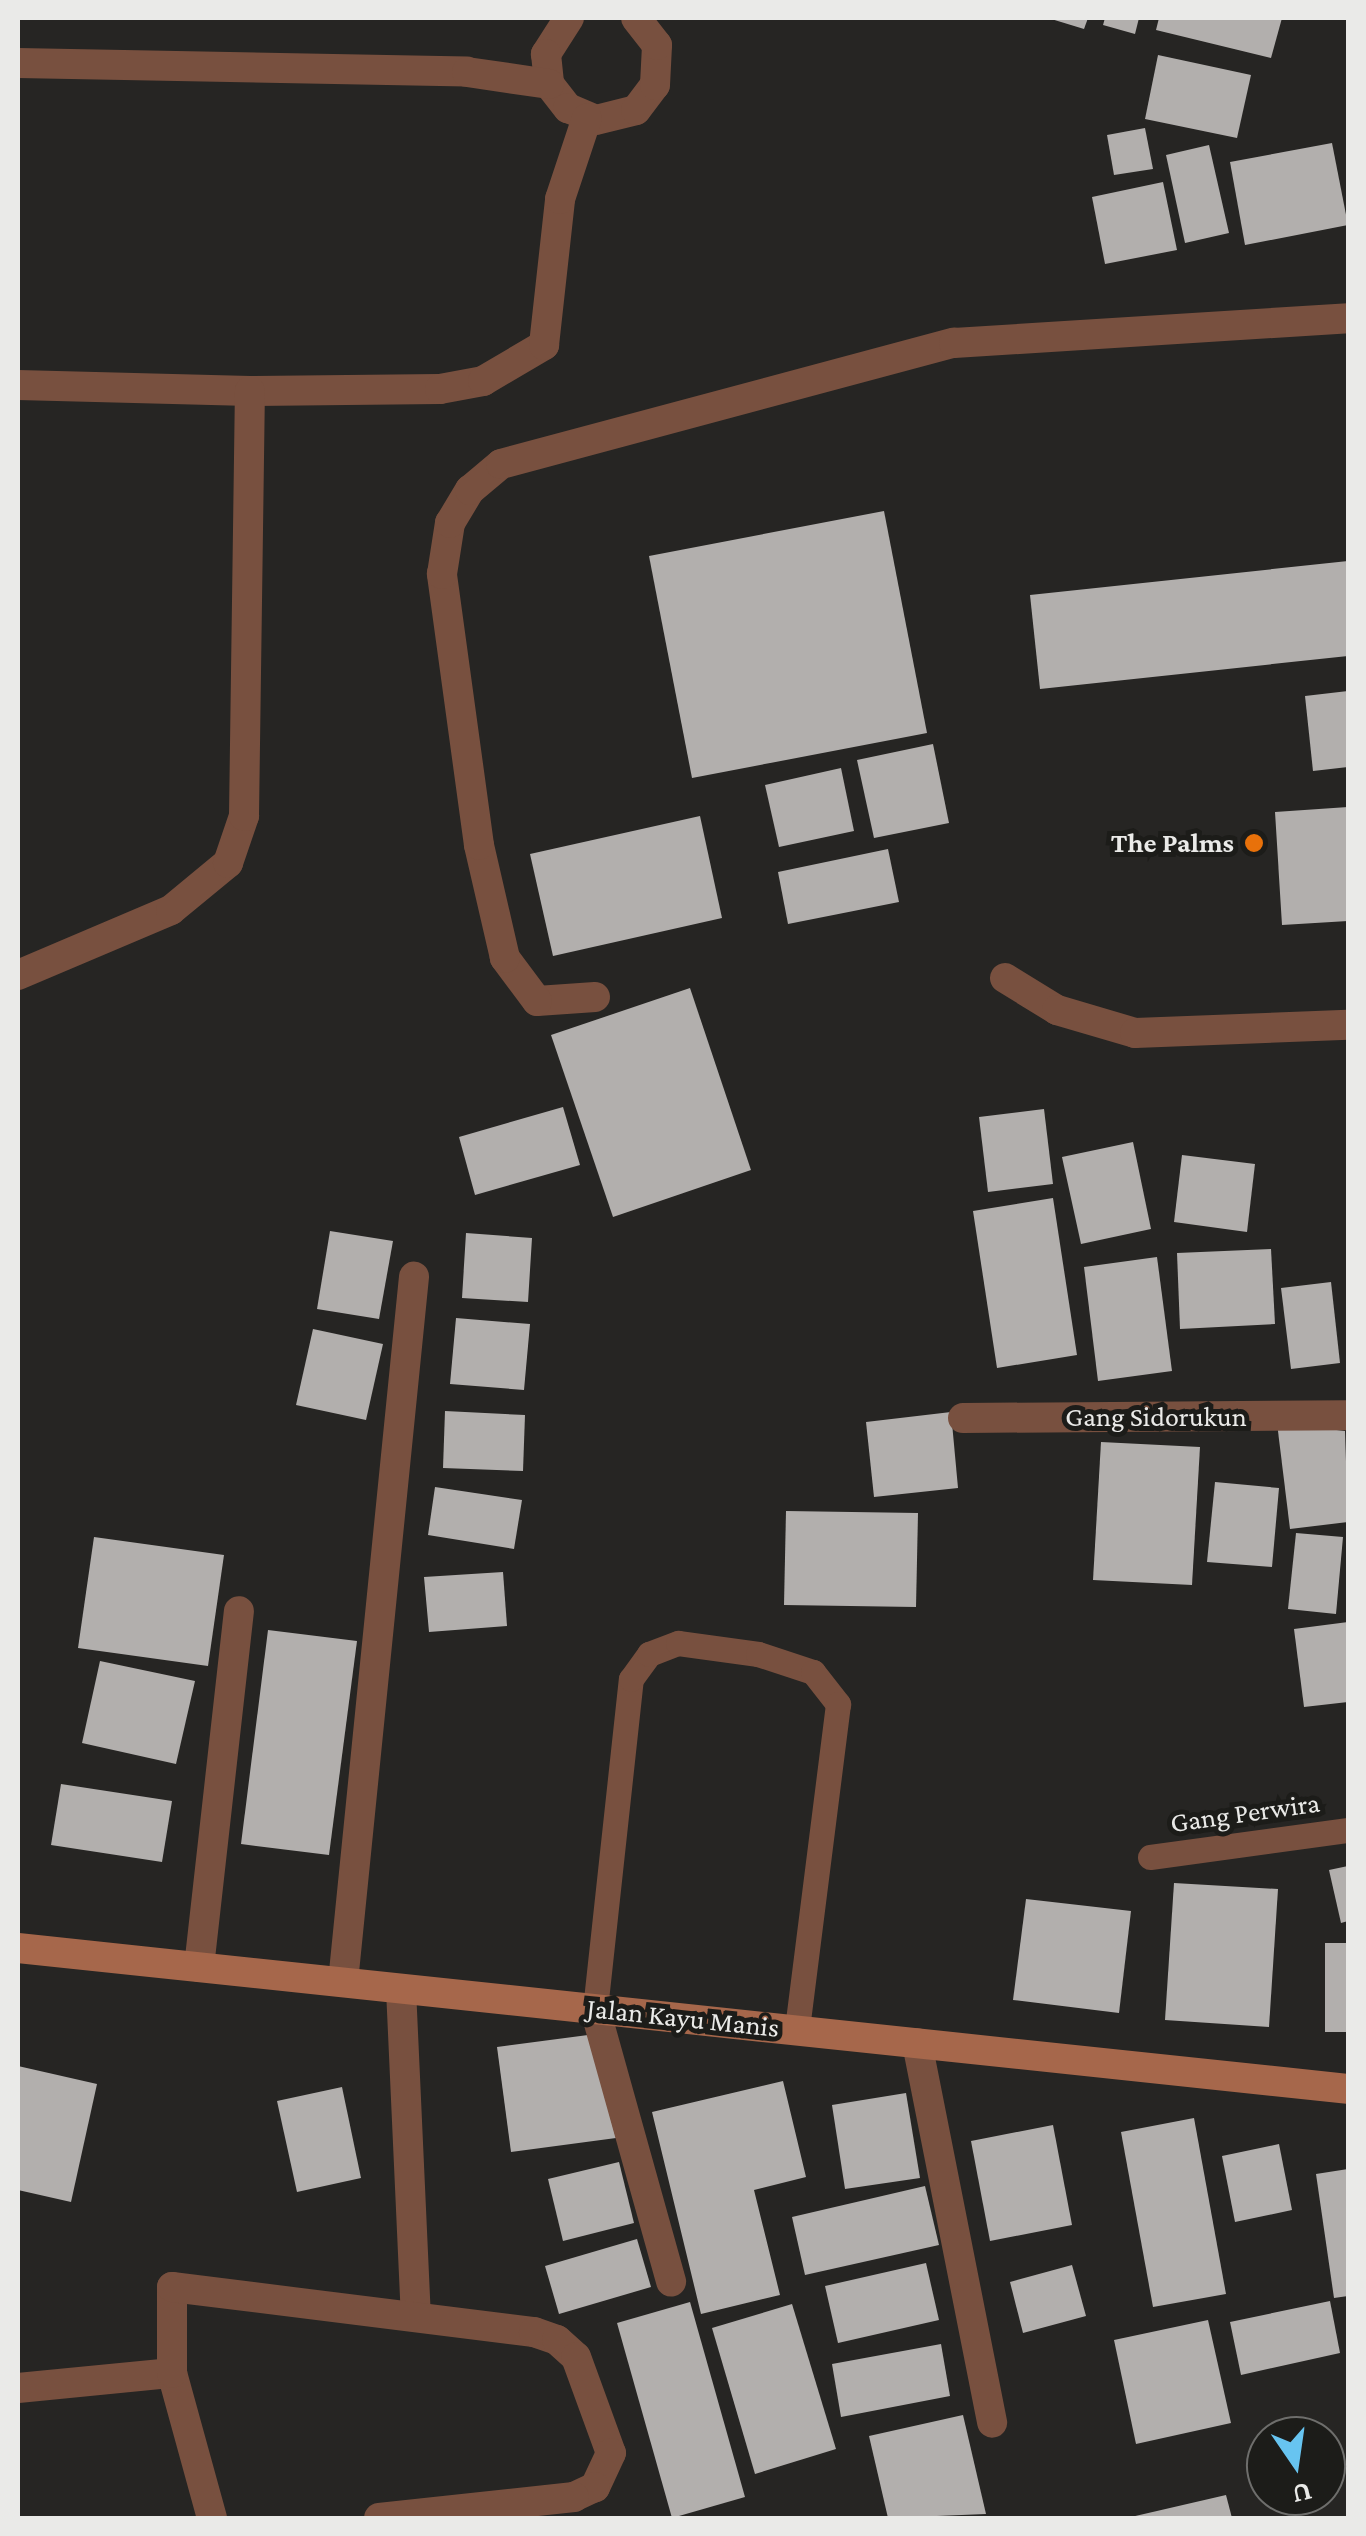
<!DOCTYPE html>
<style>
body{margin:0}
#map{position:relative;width:1366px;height:2536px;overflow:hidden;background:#262523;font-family:"Crimson Pro",serif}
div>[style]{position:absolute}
.building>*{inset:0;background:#b2afad}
.lane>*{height:25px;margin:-12.5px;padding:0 12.5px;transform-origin:12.5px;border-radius:12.5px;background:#78503f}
.street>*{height:30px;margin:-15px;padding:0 15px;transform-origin:15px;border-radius:15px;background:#78503f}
.secondary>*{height:30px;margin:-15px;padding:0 15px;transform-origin:15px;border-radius:15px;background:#a6674b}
.dots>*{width:28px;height:28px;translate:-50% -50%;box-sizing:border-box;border:5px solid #1c1c19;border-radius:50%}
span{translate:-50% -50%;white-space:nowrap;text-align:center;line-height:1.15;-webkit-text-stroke:10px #1c1c19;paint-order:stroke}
.poi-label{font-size:28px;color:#eaeae8;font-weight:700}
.right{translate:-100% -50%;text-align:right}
.street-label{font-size:28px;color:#eaeae8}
.frame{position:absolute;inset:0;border:20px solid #eaeae8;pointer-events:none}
.north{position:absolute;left:1246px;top:2416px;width:100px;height:100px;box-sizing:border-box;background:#1c1c19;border:2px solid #6e6e6c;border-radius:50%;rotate:167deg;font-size:28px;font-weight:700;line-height:40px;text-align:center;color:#eaeae8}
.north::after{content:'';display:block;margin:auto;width:35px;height:45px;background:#67c4f0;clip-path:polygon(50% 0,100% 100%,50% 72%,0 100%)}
</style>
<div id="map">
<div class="building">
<i style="clip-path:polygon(1048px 18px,1088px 18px,1084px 29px)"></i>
<i style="clip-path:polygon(1105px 18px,1139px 18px,1135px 34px,1103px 25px)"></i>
<i style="clip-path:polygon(1159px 18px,1282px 18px,1271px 58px,1156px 30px)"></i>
<i style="clip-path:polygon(1158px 55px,1251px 75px,1237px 138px,1145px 119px)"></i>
<i style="clip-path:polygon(1145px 128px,1153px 169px,1114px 175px,1107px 135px)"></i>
<i style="clip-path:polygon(1332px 143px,1348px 225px,1245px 245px,1230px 162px)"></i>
<i style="clip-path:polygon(1209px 145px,1229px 233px,1185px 243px,1166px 155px)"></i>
<i style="clip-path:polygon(1163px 182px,1177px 250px,1105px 264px,1092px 197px)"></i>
<i style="clip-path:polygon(884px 511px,927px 733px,692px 778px,649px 556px)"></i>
<i style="clip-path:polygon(1348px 561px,1348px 656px,1040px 689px,1030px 595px)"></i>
<i style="clip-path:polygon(1348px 691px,1348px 767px,1313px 771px,1305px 696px)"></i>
<i style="clip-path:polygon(933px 744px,949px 823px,874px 838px,857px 760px)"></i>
<i style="clip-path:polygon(841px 768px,854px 831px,779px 847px,765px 785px)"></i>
<i style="clip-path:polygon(1348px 807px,1348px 921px,1282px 925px,1275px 812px)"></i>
<i style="clip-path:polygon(700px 816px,722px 918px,553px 956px,530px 854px)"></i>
<i style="clip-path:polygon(888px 849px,899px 902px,788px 924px,778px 872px)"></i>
<i style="clip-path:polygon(690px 988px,751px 1170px,613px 1217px,551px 1035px)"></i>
<i style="clip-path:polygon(563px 1107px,580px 1165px,475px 1195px,459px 1137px)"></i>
<i style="clip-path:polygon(1044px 1109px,1053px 1184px,988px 1192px,979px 1117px)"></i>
<i style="clip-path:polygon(1133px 1142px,1151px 1229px,1081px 1244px,1062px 1157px)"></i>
<i style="clip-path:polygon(1182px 1155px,1255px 1164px,1247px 1232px,1174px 1222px)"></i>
<i style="clip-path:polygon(1053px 1198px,1077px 1355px,997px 1368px,973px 1211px)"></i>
<i style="clip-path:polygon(330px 1231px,393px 1241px,379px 1319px,317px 1309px)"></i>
<i style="clip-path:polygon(466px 1233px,532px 1238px,528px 1302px,462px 1298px)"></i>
<i style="clip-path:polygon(1271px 1249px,1275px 1324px,1180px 1329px,1177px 1253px)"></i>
<i style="clip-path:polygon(1157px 1257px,1172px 1371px,1098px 1381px,1084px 1267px)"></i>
<i style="clip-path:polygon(1331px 1282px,1340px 1363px,1291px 1369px,1281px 1288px)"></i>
<i style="clip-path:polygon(456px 1318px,530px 1324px,524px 1390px,450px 1384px)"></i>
<i style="clip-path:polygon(313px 1329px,383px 1344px,366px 1420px,296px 1405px)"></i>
<i style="clip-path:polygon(445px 1411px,525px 1415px,523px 1471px,443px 1468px)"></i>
<i style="clip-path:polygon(951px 1412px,958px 1488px,874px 1497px,866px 1422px)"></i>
<i style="clip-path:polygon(1277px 1423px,1345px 1431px,1348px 1522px,1290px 1529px)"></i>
<i style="clip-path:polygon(1101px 1442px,1200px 1447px,1192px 1585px,1093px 1580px)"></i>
<i style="clip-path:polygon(1215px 1482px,1279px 1488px,1272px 1567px,1207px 1562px)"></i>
<i style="clip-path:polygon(435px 1487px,522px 1500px,514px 1549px,428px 1535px)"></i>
<i style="clip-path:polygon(786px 1511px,918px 1513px,916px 1607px,784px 1605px)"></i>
<i style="clip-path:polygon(1296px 1533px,1343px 1537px,1336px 1614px,1288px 1609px)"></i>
<i style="clip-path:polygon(94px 1537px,224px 1555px,208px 1666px,78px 1648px)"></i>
<i style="clip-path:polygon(503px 1572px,507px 1626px,429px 1632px,424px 1577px)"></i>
<i style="clip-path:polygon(1348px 1622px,1348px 1702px,1304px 1707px,1294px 1629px)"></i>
<i style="clip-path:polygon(268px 1630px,357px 1641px,329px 1855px,241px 1844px)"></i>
<i style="clip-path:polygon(100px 1661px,195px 1681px,176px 1764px,82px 1743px)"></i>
<i style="clip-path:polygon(61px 1784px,172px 1801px,162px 1862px,51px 1845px)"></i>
<i style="clip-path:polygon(1348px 1866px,1348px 1921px,1341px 1923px,1329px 1870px)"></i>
<i style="clip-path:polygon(1174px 1883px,1278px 1889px,1269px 2027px,1165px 2020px)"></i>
<i style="clip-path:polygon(1026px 1899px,1131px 1911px,1119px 2013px,1013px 2000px)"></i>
<i style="clip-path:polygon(1325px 1943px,1348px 1943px,1348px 2032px,1325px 2032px)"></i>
<i style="clip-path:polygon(588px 2035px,616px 2138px,511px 2152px,497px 2047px)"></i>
<i style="clip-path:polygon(18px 2066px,97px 2084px,71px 2202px,18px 2190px)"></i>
<i style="clip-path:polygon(783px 2081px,806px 2177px,754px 2190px,780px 2295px,701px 2314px,652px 2112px)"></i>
<i style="clip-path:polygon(342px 2087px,361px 2178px,297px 2192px,277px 2101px)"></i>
<i style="clip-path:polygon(906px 2093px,920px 2178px,845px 2189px,832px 2105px)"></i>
<i style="clip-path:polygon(1194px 2118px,1226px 2294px,1153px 2307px,1121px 2132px)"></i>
<i style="clip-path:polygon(1053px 2125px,1072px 2225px,990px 2241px,971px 2141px)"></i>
<i style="clip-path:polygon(1279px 2144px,1292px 2210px,1235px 2222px,1222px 2156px)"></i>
<i style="clip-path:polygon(619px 2162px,634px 2223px,563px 2241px,548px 2179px)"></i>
<i style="clip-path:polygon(1348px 2169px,1348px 2296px,1334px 2298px,1316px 2174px)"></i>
<i style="clip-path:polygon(925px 2186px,939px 2245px,805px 2275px,792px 2217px)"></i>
<i style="clip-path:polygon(637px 2239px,651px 2287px,559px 2314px,545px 2266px)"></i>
<i style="clip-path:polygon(926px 2263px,939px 2320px,838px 2343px,825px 2286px)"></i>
<i style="clip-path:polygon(1072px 2265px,1086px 2316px,1023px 2333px,1010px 2282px)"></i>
<i style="clip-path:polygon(1330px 2301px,1340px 2353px,1241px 2375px,1230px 2322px)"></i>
<i style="clip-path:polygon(690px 2302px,745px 2497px,672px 2518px,617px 2323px)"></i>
<i style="clip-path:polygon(792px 2304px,836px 2449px,755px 2474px,712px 2328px)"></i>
<i style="clip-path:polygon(1208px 2320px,1231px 2423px,1136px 2444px,1114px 2340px)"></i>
<i style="clip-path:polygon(941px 2344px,950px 2396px,841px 2417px,832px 2364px)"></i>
<i style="clip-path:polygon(963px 2415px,986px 2514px,888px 2518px,869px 2436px)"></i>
<i style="clip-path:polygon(1226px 2495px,1232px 2518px,1131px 2518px,1131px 2517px)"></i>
</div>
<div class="lane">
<i style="left:1150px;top:1857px;width:200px;rotate:-7.8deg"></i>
<i style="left:595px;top:2009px;width:332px;rotate:-83.8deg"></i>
<i style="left:631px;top:1679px;width:31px;rotate:-54deg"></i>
<i style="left:649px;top:1654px;width:31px;rotate:-21deg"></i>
<i style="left:678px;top:1643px;width:81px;rotate:7.8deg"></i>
<i style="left:758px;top:1654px;width:58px;rotate:18.1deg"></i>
<i style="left:813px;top:1672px;width:41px;rotate:52deg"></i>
<i style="left:838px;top:1704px;width:329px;rotate:97.2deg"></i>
</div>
<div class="street">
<i style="left:569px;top:18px;width:43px;rotate:122.6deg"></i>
<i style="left:546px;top:54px;width:30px;rotate:84deg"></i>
<i style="left:549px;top:84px;width:31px;rotate:52deg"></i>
<i style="left:568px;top:108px;width:30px;rotate:23deg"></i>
<i style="left:596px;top:120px;width:41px;rotate:-14deg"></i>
<i style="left:636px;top:110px;width:31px;rotate:-53deg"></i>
<i style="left:655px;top:85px;width:40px;rotate:-87.1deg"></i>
<i style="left:657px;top:45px;width:34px;rotate:-128deg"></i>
<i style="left:18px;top:63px;width:449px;rotate:1.1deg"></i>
<i style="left:467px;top:72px;width:83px;rotate:8.3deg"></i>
<i style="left:18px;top:385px;width:232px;rotate:1.5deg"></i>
<i style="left:250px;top:391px;width:190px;rotate:-0.6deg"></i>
<i style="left:440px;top:389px;width:44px;rotate:-10.5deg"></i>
<i style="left:483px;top:381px;width:71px;rotate:-30.5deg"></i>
<i style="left:544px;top:345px;width:147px;rotate:-83.7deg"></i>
<i style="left:560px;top:199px;width:85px;rotate:-71.6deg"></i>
<i style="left:18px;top:975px;width:166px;rotate:-23deg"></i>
<i style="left:171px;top:910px;width:74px;rotate:-39.5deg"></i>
<i style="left:228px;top:863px;width:50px;rotate:-71.2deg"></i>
<i style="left:244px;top:816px;width:425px;rotate:-89.2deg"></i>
<i style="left:1005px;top:978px;width:61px;rotate:31.6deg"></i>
<i style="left:1057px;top:1010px;width:81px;rotate:16.4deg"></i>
<i style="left:1135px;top:1033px;width:213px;rotate:-2.2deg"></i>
<i style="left:595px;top:997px;width:58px;rotate:176.1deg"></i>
<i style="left:537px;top:1001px;width:54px;rotate:-126.7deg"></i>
<i style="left:505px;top:958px;width:116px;rotate:-103deg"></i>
<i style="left:479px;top:845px;width:274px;rotate:-97.8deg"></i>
<i style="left:442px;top:574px;width:52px;rotate:-81.1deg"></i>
<i style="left:450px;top:523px;width:39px;rotate:-59deg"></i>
<i style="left:470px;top:490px;width:40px;rotate:-40deg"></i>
<i style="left:501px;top:464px;width:469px;rotate:-15deg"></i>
<i style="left:954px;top:343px;width:395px;rotate:-3.6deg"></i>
<i style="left:963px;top:1418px;width:385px;rotate:-0.4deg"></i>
<i style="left:199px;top:1967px;width:358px;rotate:-83.6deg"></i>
<i style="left:343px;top:1982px;width:709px;rotate:-84.25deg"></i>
<i style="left:401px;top:1989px;width:327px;rotate:87.4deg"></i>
<i style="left:595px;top:2009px;width:283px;rotate:74.4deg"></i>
<i style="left:917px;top:2043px;width:387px;rotate:78.8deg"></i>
<i style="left:18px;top:2388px;width:155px;rotate:-5.6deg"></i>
<i style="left:212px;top:2518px;width:150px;rotate:-105.4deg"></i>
<i style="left:172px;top:2373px;width:86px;rotate:-90deg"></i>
<i style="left:172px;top:2287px;width:365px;rotate:7.1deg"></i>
<i style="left:534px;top:2332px;width:24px;rotate:19deg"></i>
<i style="left:557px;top:2340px;width:25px;rotate:42deg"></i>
<i style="left:576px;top:2357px;width:102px;rotate:70deg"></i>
<i style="left:611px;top:2453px;width:38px;rotate:115deg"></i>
<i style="left:595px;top:2487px;width:23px;rotate:155deg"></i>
<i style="left:574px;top:2497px;width:196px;rotate:173.9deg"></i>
</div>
<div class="secondary">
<i style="left:18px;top:1948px;width:1337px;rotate:6.05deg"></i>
</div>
<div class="dots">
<i style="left:1254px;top:843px;background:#e8710a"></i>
</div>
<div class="poi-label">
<span class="right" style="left:1234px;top:843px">The Palms</span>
</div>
<div class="street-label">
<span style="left:1156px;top:1417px">Gang Sidorukun</span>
<span style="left:1245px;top:1813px;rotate:-8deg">Gang Perwira</span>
<span style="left:683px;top:2018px;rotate:6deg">Jalan Kayu Manis</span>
</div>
<div class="frame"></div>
<div class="north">U</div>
</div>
